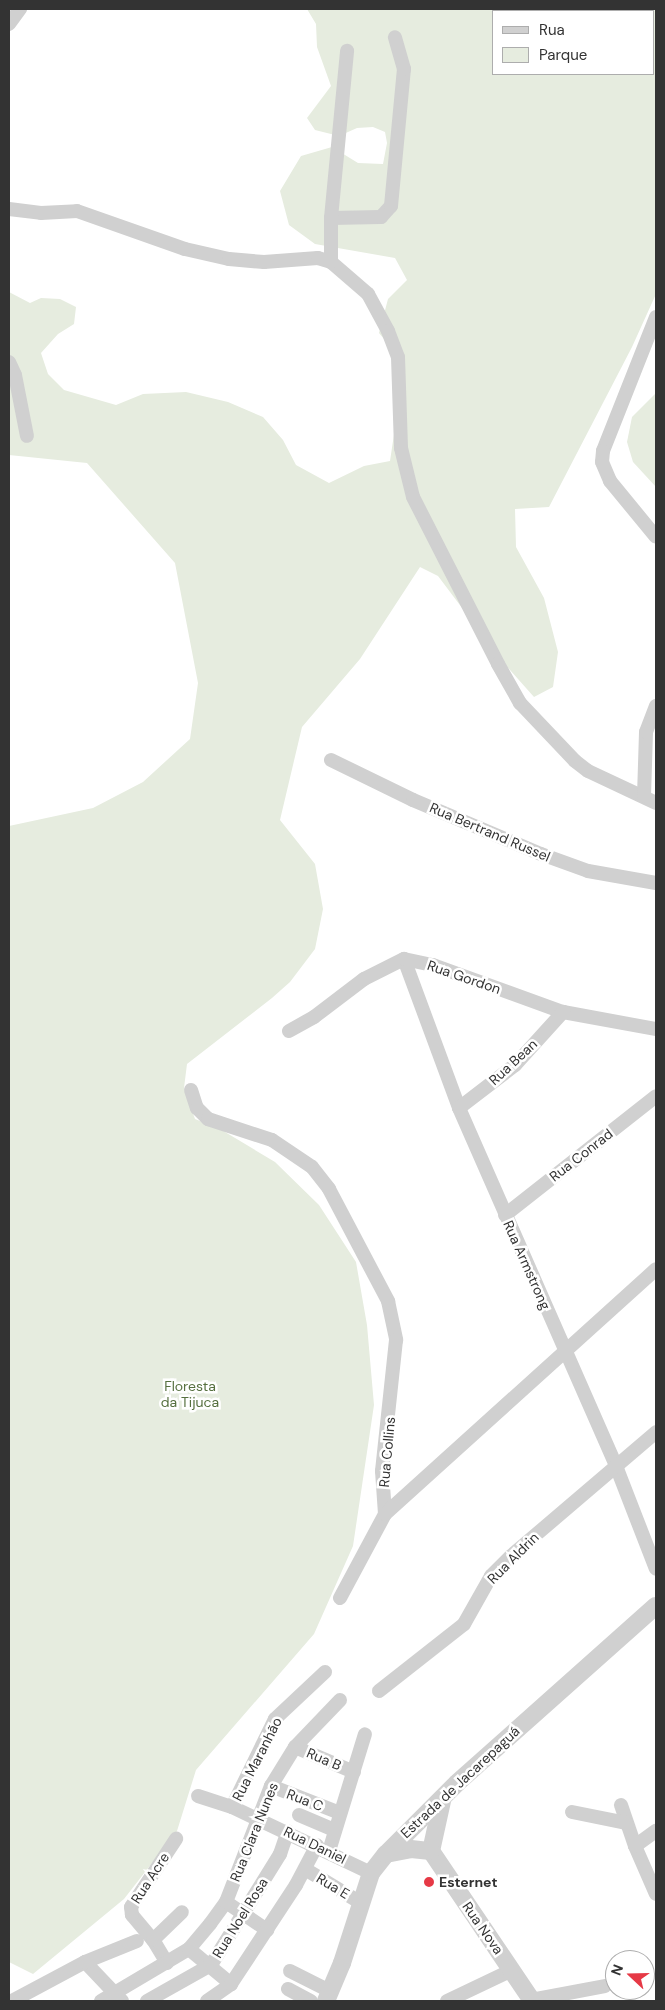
<!DOCTYPE html>
<meta charset="utf-8">
<style>
body{margin:0}
#map{position:relative;width:665px;height:2010px;overflow:hidden;background:#fff;font-family:"DM Sans",sans-serif}
div>[style]{position:absolute}
.green>*{inset:0;background:#e6ecdf}
.minor>*{height:14px;margin:-7px;padding:0 7px;transform-origin:7px;border-radius:7px;background:#d0d0d0}
.tertiary>*{height:18px;margin:-9px;padding:0 9px;transform-origin:9px;border-radius:9px;background:#d0d0d0}
.dots>*{width:14px;height:14px;translate:-50% -50%;box-sizing:border-box;border:2px solid #fff;border-radius:50%}
span{translate:-50% -50%;white-space:nowrap;text-align:center;line-height:1.15;-webkit-text-stroke:5px #fff;paint-order:stroke}
.street-label{font-size:14px;color:#333}
.park-label{font-size:14px;color:#56703f}
.poi-label{font-size:14px;color:#333;font-weight:700}
.left{translate:0 -50%;text-align:left}
.frame{position:absolute;inset:0;border:10px solid #333;pointer-events:none}
.legend{position:absolute;left:492px;top:10px;width:162px;height:65px;box-sizing:border-box;background:#fff;border:1px solid #adadad;margin:0;padding:6px 9px;list-style:none;font-size:15px;color:#333}
.legend li{display:flex;align-items:center;gap:10px;height:25px}
.legend b{width:25px;border:1px solid #adadad}
.north{position:absolute;left:605px;top:1950px;width:50px;height:50px;box-sizing:border-box;background:#fff;border:1px solid #adadad;border-radius:50%;rotate:291deg;font-size:14px;font-weight:700;line-height:20px;text-align:center;color:#333}
.north::after{content:'';display:block;margin:auto;width:18px;height:22px;background:#e63946;clip-path:polygon(50% 0,100% 100%,50% 72%,0 100%)}
</style>
<div id="map">
<div class="green">
<i style="clip-path:polygon(evenodd,307px 9px,656px 9px,656px 294px,632px 347px,549px 507px,515px 509px,516px 547px,544px 598px,558px 652px,553px 687px,534px 697px,502px 661px,438px 576px,420px 567px,360px 659px,302px 727px,280px 820px,315px 864px,323px 909px,315px 949px,290px 982px,272px 998px,187px 1064px,184px 1088px,195px 1119px,220px 1129px,275px 1162px,319px 1205px,356px 1262px,367px 1325px,374px 1405px,353px 1546px,314px 1634px,196px 1770px,177px 1831px,124px 1899px,33px 1974px,9px 1962px,9px 826px,93px 808px,143px 782px,190px 739px,198px 683px,175px 563px,87px 463px,9px 455px,9px 292px,30px 303px,41px 298px,60px 299px,76px 307px,74px 324px,58px 334px,41px 353px,48px 374px,64px 390px,116px 405px,143px 394px,186px 392px,228px 402px,263px 417px,283px 440px,296px 465px,329px 483px,364px 466px,390px 461px,399px 401px,395px 352px,379px 333px,388px 299px,407px 280px,395px 258px,315px 244px,289px 225px,280px 191px,301px 156px,332px 147px,358px 163px,383px 164px,387px 143px,385px 132px,373px 127px,357px 128px,339px 136px,315px 130px,307px 118px,331px 86px,317px 47px,316px 24px,307px 9px,494px 11px,654px 11px,654px 74px,494px 74px,494px 11px)"></i>
<i style="clip-path:polygon(656px 393px,656px 487px,633px 462px,627px 442px,632px 417px)"></i>
</div>
<div class="minor">
<i style="left:9px;top:24px;width:19px;rotate:-54deg"></i>
<i style="left:9px;top:209px;width:32px;rotate:7deg"></i>
<i style="left:41px;top:213px;width:36px;rotate:-3deg"></i>
<i style="left:77px;top:211px;width:114px;rotate:19.4deg"></i>
<i style="left:185px;top:249px;width:45px;rotate:12.8deg"></i>
<i style="left:229px;top:259px;width:35px;rotate:5deg"></i>
<i style="left:264px;top:262px;width:54px;rotate:-4.2deg"></i>
<i style="left:318px;top:258px;width:14px;rotate:17deg"></i>
<i style="left:331px;top:262px;width:49px;rotate:40.9deg"></i>
<i style="left:368px;top:294px;width:42px;rotate:61.6deg"></i>
<i style="left:388px;top:331px;width:28px;rotate:69deg"></i>
<i style="left:398px;top:357px;width:91px;rotate:88.1deg"></i>
<i style="left:401px;top:448px;width:50px;rotate:76.2deg"></i>
<i style="left:413px;top:497px;width:187px;rotate:63deg"></i>
<i style="left:498px;top:664px;width:45px;rotate:60.6deg"></i>
<i style="left:520px;top:703px;width:80px;rotate:46.5deg"></i>
<i style="left:575px;top:761px;width:16px;rotate:38deg"></i>
<i style="left:588px;top:771px;width:75px;rotate:25.2deg"></i>
<i style="left:331px;top:218px;width:50px;rotate:-1.1deg"></i>
<i style="left:381px;top:217px;width:15px;rotate:-48deg"></i>
<i style="left:391px;top:206px;width:138px;rotate:-84.6deg"></i>
<i style="left:404px;top:69px;width:33px;rotate:-106deg"></i>
<i style="left:331px;top:262px;width:44px;rotate:-90deg"></i>
<i style="left:331px;top:218px;width:168px;rotate:-84.5deg"></i>
<i style="left:656px;top:317px;width:144px;rotate:111.6deg"></i>
<i style="left:603px;top:451px;width:11px;rotate:95deg"></i>
<i style="left:602px;top:462px;width:21px;rotate:67deg"></i>
<i style="left:610px;top:481px;width:72px;rotate:50.6deg"></i>
<i style="left:9px;top:362px;width:14px;rotate:65deg"></i>
<i style="left:15px;top:375px;width:62px;rotate:78.9deg"></i>
<i style="left:331px;top:760px;width:91px;rotate:26deg"></i>
<i style="left:413px;top:800px;width:139px;rotate:22.9deg"></i>
<i style="left:541px;top:854px;width:50px;rotate:19.9deg"></i>
<i style="left:588px;top:871px;width:69px;rotate:10deg"></i>
<i style="left:644px;top:796px;width:64px;rotate:-88.2deg"></i>
<i style="left:646px;top:732px;width:28px;rotate:-69deg"></i>
<i style="left:404px;top:959px;width:159px;rotate:69.7deg"></i>
<i style="left:459px;top:1108px;width:391px;rotate:66.3deg"></i>
<i style="left:616px;top:1466px;width:110px;rotate:68.8deg"></i>
<i style="left:289px;top:1031px;width:29px;rotate:-29deg"></i>
<i style="left:314px;top:1017px;width:63px;rotate:-37.2deg"></i>
<i style="left:364px;top:979px;width:45px;rotate:-26.6deg"></i>
<i style="left:404px;top:959px;width:30px;rotate:12deg"></i>
<i style="left:433px;top:965px;width:138px;rotate:19.9deg"></i>
<i style="left:563px;top:1012px;width:95px;rotate:10.4deg"></i>
<i style="left:191px;top:1090px;width:19px;rotate:72deg"></i>
<i style="left:197px;top:1108px;width:16px;rotate:45deg"></i>
<i style="left:208px;top:1119px;width:67px;rotate:18.2deg"></i>
<i style="left:272px;top:1140px;width:48px;rotate:34deg"></i>
<i style="left:312px;top:1167px;width:28px;rotate:52deg"></i>
<i style="left:329px;top:1189px;width:127px;rotate:62.2deg"></i>
<i style="left:388px;top:1301px;width:40px;rotate:78deg"></i>
<i style="left:396px;top:1340px;width:132px;rotate:96.1deg"></i>
<i style="left:382px;top:1471px;width:43px;rotate:86deg"></i>
<i style="left:459px;top:1108px;width:71px;rotate:-37.5deg"></i>
<i style="left:515px;top:1065px;width:72px;rotate:-47.8deg"></i>
<i style="left:505px;top:1215px;width:192px;rotate:-38.2deg"></i>
<i style="left:340px;top:1598px;width:95px;rotate:-61.8deg"></i>
<i style="left:385px;top:1514px;width:365px;rotate:-42.1deg"></i>
<i style="left:325px;top:1672px;width:69px;rotate:136.8deg"></i>
<i style="left:275px;top:1719px;width:98px;rotate:116deg"></i>
<i style="left:232px;top:1807px;width:154px;rotate:25.4deg"></i>
<i style="left:379px;top:1691px;width:108px;rotate:-38.2deg"></i>
<i style="left:464px;top:1624px;width:55px;rotate:-60.6deg"></i>
<i style="left:491px;top:1576px;width:28px;rotate:-45deg"></i>
<i style="left:511px;top:1556px;width:191px;rotate:-40.5deg"></i>
<i style="left:295px;top:1747px;width:64px;rotate:23deg"></i>
<i style="left:271px;top:1786px;width:74px;rotate:21.4deg"></i>
<i style="left:198px;top:1796px;width:36px;rotate:18deg"></i>
<i style="left:621px;top:1805px;width:43px;rotate:71.1deg"></i>
<i style="left:635px;top:1846px;width:52px;rotate:66.4deg"></i>
<i style="left:572px;top:1812px;width:55px;rotate:11.5deg"></i>
<i style="left:299px;top:1815px;width:39px;rotate:23deg"></i>
<i style="left:635px;top:1846px;width:26px;rotate:-36deg"></i>
<i style="left:329px;top:1851px;width:122px;rotate:-72.9deg"></i>
<i style="left:305px;top:1869px;width:66px;rotate:31.3deg"></i>
<i style="left:226px;top:1902px;width:50px;rotate:34.3deg"></i>
<i style="left:153px;top:1940px;width:33px;rotate:-130deg"></i>
<i style="left:132px;top:1915px;width:8px;rotate:-97deg"></i>
<i style="left:131px;top:1907px;width:82px;rotate:-56.5deg"></i>
<i style="left:189px;top:1949px;width:55px;rotate:39.8deg"></i>
<i style="left:85px;top:1962px;width:54px;rotate:46.5deg"></i>
<i style="left:167px;top:1963px;width:27px;rotate:-121deg"></i>
<i style="left:153px;top:1940px;width:40px;rotate:-44deg"></i>
<i style="left:290px;top:1971px;width:45px;rotate:26.6deg"></i>
<i style="left:288px;top:1989px;width:26px;rotate:28deg"></i>
<i style="left:531px;top:2000px;width:75px;rotate:-10.7deg"></i>
<i style="left:12px;top:2001px;width:83px;rotate:-28.1deg"></i>
<i style="left:85px;top:1962px;width:56px;rotate:-22deg"></i>
<i style="left:101px;top:2001px;width:102px;rotate:-30.6deg"></i>
<i style="left:189px;top:1949px;width:33px;rotate:-50deg"></i>
<i style="left:210px;top:1924px;width:27px;rotate:-54deg"></i>
<i style="left:226px;top:1902px;width:124px;rotate:-68.8deg"></i>
<i style="left:271px;top:1786px;width:46px;rotate:-58.4deg"></i>
<i style="left:295px;top:1747px;width:65px;rotate:-46.2deg"></i>
<i style="left:147px;top:2001px;width:73px;rotate:-29.4deg"></i>
<i style="left:211px;top:1965px;width:131px;rotate:-58.1deg"></i>
<i style="left:280px;top:1854px;width:24px;rotate:-71deg"></i>
<i style="left:207px;top:2001px;width:29px;rotate:-35deg"></i>
<i style="left:231px;top:1984px;width:118px;rotate:-56.7deg"></i>
<i style="left:296px;top:1885px;width:45px;rotate:-62.3deg"></i>
<i style="left:447px;top:2001px;width:72px;rotate:-25.5deg"></i>
</div>
<div class="tertiary">
<i style="left:442px;top:1801px;width:51px;rotate:102.4deg"></i>
<i style="left:431px;top:1851px;width:181px;rotate:56deg"></i>
<i style="left:386px;top:1854px;width:25px;rotate:-11deg"></i>
<i style="left:411px;top:1849px;width:20px;rotate:6deg"></i>
<i style="left:326px;top:2001px;width:41px;rotate:-67.2deg"></i>
<i style="left:342px;top:1963px;width:95px;rotate:-72.1deg"></i>
<i style="left:371px;top:1873px;width:24px;rotate:-52deg"></i>
<i style="left:386px;top:1854px;width:100px;rotate:-45deg"></i>
<i style="left:457px;top:1783px;width:266px;rotate:-41.7deg"></i>
</div>
<div class="dots">
<i style="left:429px;top:1882px;background:#e63946"></i>
</div>
<div class="street-label">
<span style="left:490px;top:832px;rotate:23deg">Rua Bertrand Russel</span>
<span style="left:464px;top:977px;rotate:19deg">Rua Gordon</span>
<span style="left:513px;top:1062px;rotate:-43deg">Rua Bean</span>
<span style="left:581px;top:1155px;rotate:-38deg">Rua Conrad</span>
<span style="left:527px;top:1265px;rotate:66deg">Rua Armstrong</span>
<span style="left:387px;top:1452px;rotate:-85deg">Rua Collins</span>
<span style="left:513px;top:1558px;rotate:-45deg">Rua Aldrin</span>
<span style="left:257px;top:1759px;rotate:-63deg">Rua Maranhão</span>
<span style="left:324px;top:1759px;rotate:23deg">Rua B</span>
<span style="left:460px;top:1782px;rotate:-43deg">Estrada de Jacarepaguá</span>
<span style="left:305px;top:1800px;rotate:21deg">Rua C</span>
<span style="left:254px;top:1832px;rotate:-68deg">Rua Clara Nunes</span>
<span style="left:315px;top:1845px;rotate:26deg">Rua Daniel</span>
<span style="left:150px;top:1878px;rotate:-57deg">Rua Acre</span>
<span style="left:333px;top:1886px;rotate:31deg">Rua E</span>
<span style="left:240px;top:1918px;rotate:-58deg">Rua Noel Rosa</span>
<span style="left:483px;top:1928px;rotate:55deg">Rua Nova</span>
</div>
<div class="park-label">
<span style="left:190px;top:1394px">Floresta<br>da Tijuca</span>
</div>
<div class="poi-label">
<span class="left" style="left:439px;top:1882px">Esternet</span>
</div>
<div class="frame"></div>
<ul class="legend">
<li><b style="height:6px;background:#d0d0d0"></b>Rua</li>
<li><b style="height:14px;background:#e6ecdf"></b>Parque</li>
</ul>
<div class="north">N</div>
</div>
